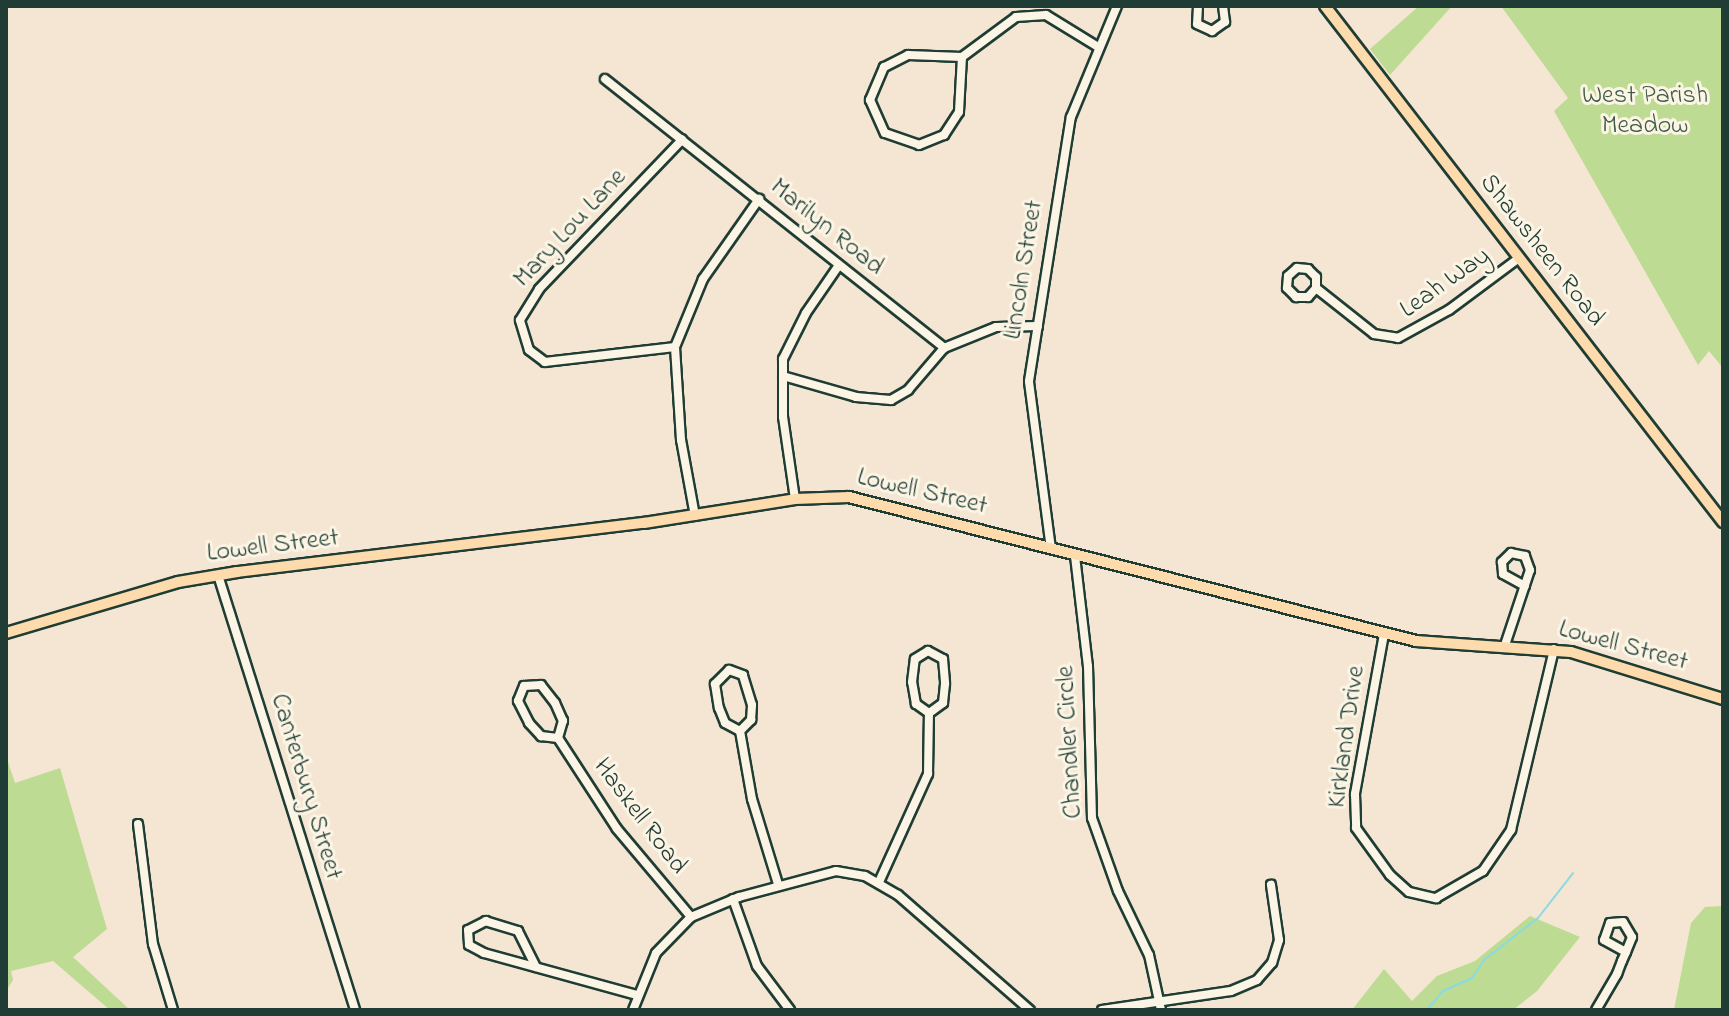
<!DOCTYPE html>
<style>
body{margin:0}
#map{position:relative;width:1729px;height:1016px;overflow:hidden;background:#f4e6d2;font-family:"Indie Flower",sans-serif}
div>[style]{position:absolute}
.green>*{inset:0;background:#bddb93}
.stream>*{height:2px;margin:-1px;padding:0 1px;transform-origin:1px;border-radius:1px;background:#89dae3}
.roads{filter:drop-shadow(2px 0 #1f3d34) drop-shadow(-2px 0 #1f3d34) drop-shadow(0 2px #1f3d34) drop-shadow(0 -2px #1f3d34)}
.minor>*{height:8px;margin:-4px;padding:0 4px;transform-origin:4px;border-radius:4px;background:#fcf5e5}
.major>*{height:10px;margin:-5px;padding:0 5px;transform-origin:5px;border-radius:5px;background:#fedbac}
span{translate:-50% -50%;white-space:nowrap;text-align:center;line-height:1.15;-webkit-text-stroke:6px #fcf5e5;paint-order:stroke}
.park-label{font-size:26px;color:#3f5d47}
.street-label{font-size:26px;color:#1f3d34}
.frame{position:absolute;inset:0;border:8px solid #1f3d34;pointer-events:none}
</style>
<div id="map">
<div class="green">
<i style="clip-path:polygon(1419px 6px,1452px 6px,1390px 75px,1370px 49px)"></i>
<i style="clip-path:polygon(1501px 6px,1723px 6px,1723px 368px,1709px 351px,1698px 365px,1554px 111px,1568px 98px)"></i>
<i style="clip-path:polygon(6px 756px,15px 783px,60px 768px,107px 929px,73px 957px,130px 1010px,110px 1010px,53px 961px,11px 971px,13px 980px,6px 991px)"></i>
<i style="clip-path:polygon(1723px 906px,1723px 1010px,1674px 1010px,1691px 923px,1705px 907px)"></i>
<i style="clip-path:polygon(1530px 916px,1580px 937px,1537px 991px,1513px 1010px,1352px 1010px,1384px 969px,1412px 1001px,1437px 976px,1475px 961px)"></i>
</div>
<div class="stream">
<i style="left:1427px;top:1010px;width:25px;rotate:-50deg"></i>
<i style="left:1443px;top:991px;width:32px;rotate:-24deg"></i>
<i style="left:1472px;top:978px;width:22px;rotate:-56deg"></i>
<i style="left:1484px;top:960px;width:68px;rotate:-37.9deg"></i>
<i style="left:1538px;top:918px;width:57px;rotate:-52.1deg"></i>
</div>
<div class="roads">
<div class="minor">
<i style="left:1198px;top:6px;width:18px;rotate:93deg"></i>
<i style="left:1197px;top:24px;width:17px;rotate:25deg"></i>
<i style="left:1212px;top:31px;width:16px;rotate:-35deg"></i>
<i style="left:1225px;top:22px;width:16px;rotate:-97deg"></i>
<i style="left:962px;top:57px;width:54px;rotate:-177.9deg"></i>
<i style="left:908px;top:55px;width:27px;rotate:153deg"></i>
<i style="left:884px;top:67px;width:36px;rotate:113deg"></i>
<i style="left:870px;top:100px;width:36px;rotate:66deg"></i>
<i style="left:885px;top:133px;width:36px;rotate:19deg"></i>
<i style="left:919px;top:145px;width:27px;rotate:-22deg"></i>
<i style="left:944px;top:135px;width:27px;rotate:-57deg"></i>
<i style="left:959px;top:112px;width:55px;rotate:-86.9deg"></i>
<i style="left:962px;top:57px;width:67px;rotate:-36.5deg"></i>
<i style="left:1016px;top:17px;width:30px;rotate:-4deg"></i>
<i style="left:1046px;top:15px;width:61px;rotate:31.6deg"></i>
<i style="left:605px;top:79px;width:433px;rotate:38.4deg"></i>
<i style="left:944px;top:348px;width:56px;rotate:-22deg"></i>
<i style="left:996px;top:327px;width:42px;rotate:-1.4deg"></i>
<i style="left:1316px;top:288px;width:11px;rotate:-90deg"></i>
<i style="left:1316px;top:277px;width:11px;rotate:-135deg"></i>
<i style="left:1308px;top:269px;width:11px;rotate:-175deg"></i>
<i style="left:1297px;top:268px;width:12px;rotate:138deg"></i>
<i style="left:1288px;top:276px;width:12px;rotate:95deg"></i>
<i style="left:1287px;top:288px;width:13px;rotate:45deg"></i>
<i style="left:1296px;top:297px;width:12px"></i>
<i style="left:1308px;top:297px;width:12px;rotate:-48deg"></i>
<i style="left:1316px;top:288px;width:74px;rotate:38.4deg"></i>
<i style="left:1374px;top:334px;width:24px;rotate:9deg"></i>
<i style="left:1398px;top:338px;width:58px;rotate:-28.8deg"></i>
<i style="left:1449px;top:310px;width:87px;rotate:-36.6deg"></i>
<i style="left:675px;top:347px;width:131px;rotate:173.4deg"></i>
<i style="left:545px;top:362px;width:20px;rotate:-143deg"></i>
<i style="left:529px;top:350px;width:31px;rotate:-107deg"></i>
<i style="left:520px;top:320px;width:36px;rotate:-58deg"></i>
<i style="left:539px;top:289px;width:207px;rotate:-46.2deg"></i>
<i style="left:783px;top:376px;width:76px;rotate:16deg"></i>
<i style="left:856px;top:397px;width:35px;rotate:5deg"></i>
<i style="left:891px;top:400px;width:20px;rotate:-30deg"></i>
<i style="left:908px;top:390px;width:55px;rotate:-49.4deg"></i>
<i style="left:795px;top:499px;width:83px;rotate:-98.3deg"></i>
<i style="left:783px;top:417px;width:58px;rotate:-90deg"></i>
<i style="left:783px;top:359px;width:51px;rotate:-63.4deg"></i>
<i style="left:806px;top:313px;width:58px;rotate:-55.5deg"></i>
<i style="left:695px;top:516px;width:77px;rotate:-100.4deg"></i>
<i style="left:681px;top:440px;width:93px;rotate:-93.7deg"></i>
<i style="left:675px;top:347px;width:74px;rotate:-67.6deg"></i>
<i style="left:703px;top:279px;width:98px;rotate:-55deg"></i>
<i style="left:1051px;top:549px;width:169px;rotate:-97.5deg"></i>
<i style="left:1029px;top:381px;width:267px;rotate:-81deg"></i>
<i style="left:1071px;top:117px;width:120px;rotate:-67.5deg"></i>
<i style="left:1075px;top:556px;width:111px;rotate:83.3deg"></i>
<i style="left:1088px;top:666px;width:152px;rotate:88.5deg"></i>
<i style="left:1092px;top:818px;width:77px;rotate:70.4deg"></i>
<i style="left:1118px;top:891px;width:71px;rotate:64.2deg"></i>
<i style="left:1149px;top:955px;width:56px;rotate:77.7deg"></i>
<i style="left:218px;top:575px;width:456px;rotate:72.5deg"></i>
<i style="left:1384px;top:634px;width:163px;rotate:100.3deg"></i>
<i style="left:1355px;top:794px;width:34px;rotate:88deg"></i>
<i style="left:1356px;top:828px;width:58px;rotate:54.1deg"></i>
<i style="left:1390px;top:875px;width:25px;rotate:42deg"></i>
<i style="left:1409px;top:892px;width:28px;rotate:13deg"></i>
<i style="left:1436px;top:898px;width:54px;rotate:-29.9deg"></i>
<i style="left:1483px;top:871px;width:50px;rotate:-55.7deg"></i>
<i style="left:1511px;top:830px;width:186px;rotate:-76.6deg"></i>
<i style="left:1504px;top:648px;width:82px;rotate:-71.6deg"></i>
<i style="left:1530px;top:570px;width:15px;rotate:-110deg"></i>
<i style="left:1525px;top:556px;width:14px;rotate:-168deg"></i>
<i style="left:1511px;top:553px;width:13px;rotate:135deg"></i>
<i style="left:1502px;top:562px;width:12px;rotate:85deg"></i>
<i style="left:1503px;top:574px;width:25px;rotate:29deg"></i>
<i style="left:740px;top:731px;width:16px;rotate:-45deg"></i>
<i style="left:751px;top:720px;width:15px;rotate:-86deg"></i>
<i style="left:752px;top:705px;width:31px;rotate:-107deg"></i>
<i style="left:743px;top:675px;width:15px;rotate:-160deg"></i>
<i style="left:729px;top:670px;width:20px;rotate:135deg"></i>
<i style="left:715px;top:684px;width:24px;rotate:81deg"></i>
<i style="left:719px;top:708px;width:16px;rotate:68deg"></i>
<i style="left:725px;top:723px;width:17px;rotate:28deg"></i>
<i style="left:740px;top:731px;width:69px;rotate:80deg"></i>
<i style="left:752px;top:799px;width:89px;rotate:73deg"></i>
<i style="left:558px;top:738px;width:18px;rotate:-74deg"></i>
<i style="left:563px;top:721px;width:20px;rotate:-114deg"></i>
<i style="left:555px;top:703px;width:23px;rotate:-128deg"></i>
<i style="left:541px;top:685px;width:17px;rotate:177deg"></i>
<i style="left:524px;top:686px;width:16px;rotate:112deg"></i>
<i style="left:518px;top:701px;width:25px;rotate:63deg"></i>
<i style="left:529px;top:723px;width:18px;rotate:47deg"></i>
<i style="left:541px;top:736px;width:17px;rotate:7deg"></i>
<i style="left:558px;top:738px;width:108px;rotate:57deg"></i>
<i style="left:617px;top:829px;width:115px;rotate:49.9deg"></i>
<i style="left:138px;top:824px;width:121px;rotate:82.9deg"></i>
<i style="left:153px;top:944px;width:69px;rotate:73.1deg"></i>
<i style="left:879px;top:882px;width:119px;rotate:-65.6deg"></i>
<i style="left:928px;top:774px;width:61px;rotate:-89.1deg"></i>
<i style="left:929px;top:713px;width:16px;rotate:-145deg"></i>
<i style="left:916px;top:704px;width:22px;rotate:-100deg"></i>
<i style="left:912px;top:682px;width:23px;rotate:-83deg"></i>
<i style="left:915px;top:659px;width:15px;rotate:-32deg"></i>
<i style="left:928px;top:651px;width:17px;rotate:28deg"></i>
<i style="left:943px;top:659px;width:25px;rotate:85deg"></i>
<i style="left:945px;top:684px;width:19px;rotate:96deg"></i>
<i style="left:943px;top:703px;width:17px;rotate:144deg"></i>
<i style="left:733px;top:899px;width:71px;rotate:70.3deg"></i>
<i style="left:757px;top:966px;width:55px;rotate:53.1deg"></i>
<i style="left:536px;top:967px;width:40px;rotate:-116.6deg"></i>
<i style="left:518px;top:931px;width:34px;rotate:-163deg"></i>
<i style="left:486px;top:921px;width:20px;rotate:153deg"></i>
<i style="left:468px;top:930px;width:15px;rotate:86deg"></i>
<i style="left:469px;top:945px;width:17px;rotate:28deg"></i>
<i style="left:484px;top:953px;width:159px;rotate:15.4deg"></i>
<i style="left:633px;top:1010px;width:61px;rotate:-68deg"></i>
<i style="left:656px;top:953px;width:50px;rotate:-45.8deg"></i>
<i style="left:691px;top:917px;width:52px;rotate:-22.6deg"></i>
<i style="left:739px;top:897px;width:100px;rotate:-15deg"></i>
<i style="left:836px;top:871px;width:29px;rotate:10deg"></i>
<i style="left:865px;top:876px;width:38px;rotate:30deg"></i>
<i style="left:898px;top:895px;width:175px;rotate:41.1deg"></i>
<i style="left:1102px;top:1010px;width:130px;rotate:-8.4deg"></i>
<i style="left:1231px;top:991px;width:28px;rotate:-23deg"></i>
<i style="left:1257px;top:980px;width:23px;rotate:-49deg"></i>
<i style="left:1272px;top:963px;width:24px;rotate:-73deg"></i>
<i style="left:1279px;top:940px;width:56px;rotate:-98.3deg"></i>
<i style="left:1596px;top:1010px;width:42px;rotate:-59.7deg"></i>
<i style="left:1617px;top:974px;width:14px;rotate:-69deg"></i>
<i style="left:1622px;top:961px;width:10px;rotate:-66deg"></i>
<i style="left:1626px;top:952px;width:16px;rotate:-68deg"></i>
<i style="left:1632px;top:937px;width:17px;rotate:-121deg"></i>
<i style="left:1623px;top:922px;width:13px;rotate:176deg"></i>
<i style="left:1610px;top:923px;width:18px;rotate:109deg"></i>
<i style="left:1604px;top:940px;width:25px;rotate:29deg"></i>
</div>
<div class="major">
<i style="left:1325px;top:6px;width:652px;rotate:52.36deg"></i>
<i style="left:6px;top:633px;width:179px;rotate:-16.5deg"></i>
<i style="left:178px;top:582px;width:60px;rotate:-9.6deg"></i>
<i style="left:237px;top:572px;width:410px;rotate:-6.9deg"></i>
<i style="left:644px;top:523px;width:153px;rotate:-9deg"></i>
<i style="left:795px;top:499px;width:54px;rotate:-2.1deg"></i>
<i style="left:849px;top:497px;width:585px;rotate:14.25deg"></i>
<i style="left:1416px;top:641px;width:155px;rotate:4.1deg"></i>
<i style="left:1571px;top:652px;width:159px;rotate:17.2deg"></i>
</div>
</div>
<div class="park-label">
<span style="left:1645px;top:112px">West Parish<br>Meadow</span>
</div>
<div class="street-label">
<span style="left:826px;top:228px;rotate:39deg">Marilyn Road</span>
<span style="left:571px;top:229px;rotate:-47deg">Mary Lou Lane</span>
<span style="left:1541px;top:251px;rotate:52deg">Shawsheen Road</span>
<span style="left:1025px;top:270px;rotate:-81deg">Lincoln Street</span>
<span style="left:1446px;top:284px;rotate:-35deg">Leah Way</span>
<span style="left:922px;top:493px;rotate:13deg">Lowell Street</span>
<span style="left:273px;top:547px;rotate:-7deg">Lowell Street</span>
<span style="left:1623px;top:647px;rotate:15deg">Lowell Street</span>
<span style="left:1348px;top:737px;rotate:-82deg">Kirkland Drive</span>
<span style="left:1071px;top:742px;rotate:-93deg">Chandler Circle</span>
<span style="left:305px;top:787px;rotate:73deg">Canterbury Street</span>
<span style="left:639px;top:817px;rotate:53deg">Haskell Road</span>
</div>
<div class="frame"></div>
</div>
